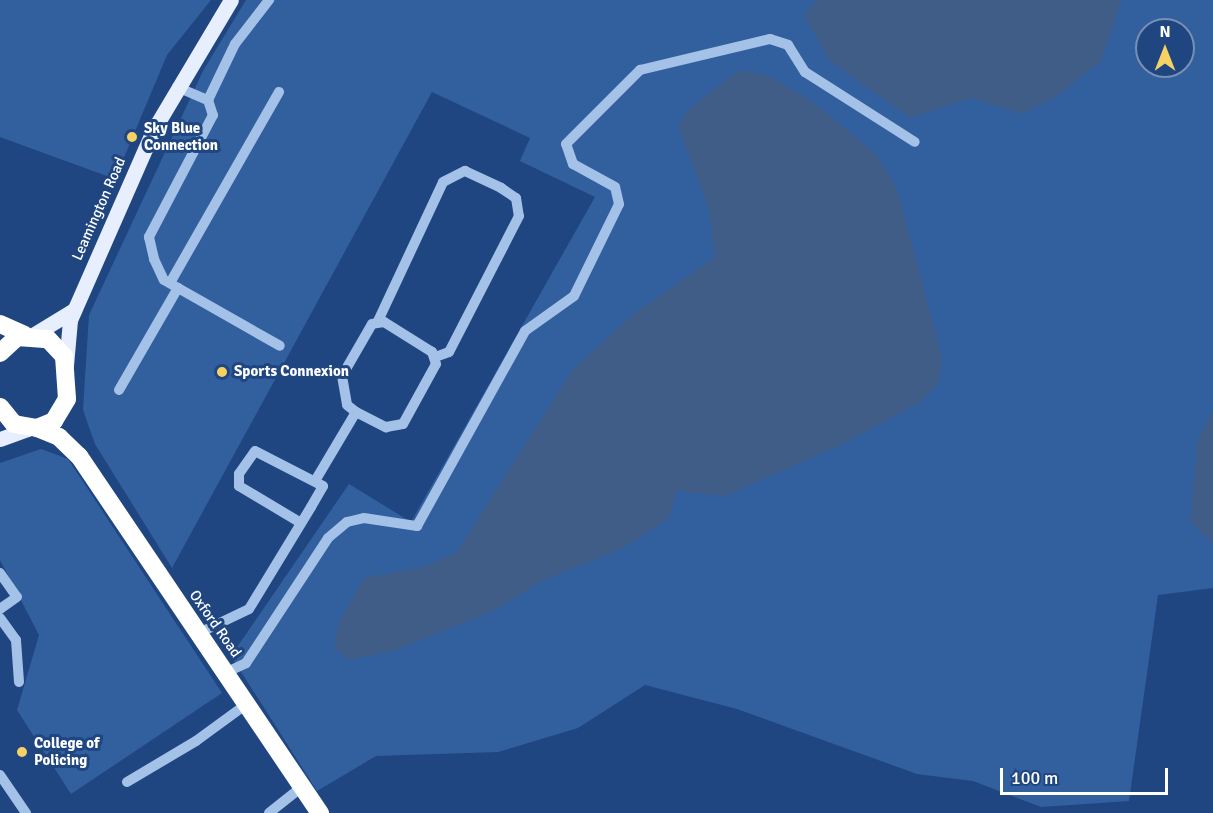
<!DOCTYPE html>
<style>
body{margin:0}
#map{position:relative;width:1213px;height:813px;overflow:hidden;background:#1f4681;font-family:Signika,sans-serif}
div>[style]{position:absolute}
.green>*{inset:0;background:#32609f}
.water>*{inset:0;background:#405d88}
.minor>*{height:10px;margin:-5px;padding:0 5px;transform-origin:5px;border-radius:5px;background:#a4c1e8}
.major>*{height:15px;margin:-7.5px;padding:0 7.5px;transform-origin:7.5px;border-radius:7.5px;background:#e7effe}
.highway>*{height:18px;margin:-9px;padding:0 9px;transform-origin:9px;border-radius:9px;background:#fff}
.dots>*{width:16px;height:16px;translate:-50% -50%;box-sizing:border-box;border:3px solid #1f4681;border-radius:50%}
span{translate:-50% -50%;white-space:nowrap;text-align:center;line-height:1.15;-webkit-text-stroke:6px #1f4681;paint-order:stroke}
.poi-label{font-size:15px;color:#fff;font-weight:700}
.left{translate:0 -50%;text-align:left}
.street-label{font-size:15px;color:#fff}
.north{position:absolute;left:1135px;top:18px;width:60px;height:60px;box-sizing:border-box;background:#1f4681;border:2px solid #7990b3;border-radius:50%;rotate:0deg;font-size:16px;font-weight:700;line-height:24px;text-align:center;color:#fff}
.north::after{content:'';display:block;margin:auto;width:21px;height:27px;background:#f7d164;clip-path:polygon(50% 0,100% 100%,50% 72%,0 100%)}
.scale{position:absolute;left:1000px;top:768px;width:168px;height:27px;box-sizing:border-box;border:3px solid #fff;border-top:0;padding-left:8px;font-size:18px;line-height:21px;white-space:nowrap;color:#fff;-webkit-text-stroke:4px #1f4681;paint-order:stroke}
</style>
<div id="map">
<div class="green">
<i style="clip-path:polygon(0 0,211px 0,167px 55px,115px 179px,0 137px)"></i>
<i style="clip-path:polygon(evenodd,246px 0,1213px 0,1213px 588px,1158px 595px,1129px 801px,1041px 807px,973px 781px,917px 774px,737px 709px,645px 685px,578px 728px,498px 752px,376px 756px,317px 791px,231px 656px,349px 484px,411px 522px,595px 197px,520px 161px,530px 138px,432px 92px,172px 568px,95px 444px,83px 410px,89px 315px,203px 71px,246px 0,1147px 30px,1183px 30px,1183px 66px,1147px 66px,1147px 30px)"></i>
<i style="clip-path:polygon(41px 449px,68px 459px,222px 693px,71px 794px,17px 710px,39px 635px,0 560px,0 463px)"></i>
</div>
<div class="water">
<i style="clip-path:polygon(817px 0,1121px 0,1101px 61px,1056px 97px,1022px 114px,971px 98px,910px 118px,829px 60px,804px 15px)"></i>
<i style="clip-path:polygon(739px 70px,769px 76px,813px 102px,877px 155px,896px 187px,936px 334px,942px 361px,938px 384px,922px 401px,843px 444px,725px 496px,676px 491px,669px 518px,621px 549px,544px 580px,493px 611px,393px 651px,349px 660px,334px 647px,339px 622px,364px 578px,423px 567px,456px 553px,573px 369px,635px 313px,715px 257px,709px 209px,678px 126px,688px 110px)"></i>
<i style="clip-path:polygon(1213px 409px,1213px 544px,1190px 522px,1198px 440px)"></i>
</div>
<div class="minor">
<i style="left:177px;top:87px;width:34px;rotate:23deg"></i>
<i style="left:208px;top:100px;width:16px;rotate:72deg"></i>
<i style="left:213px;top:115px;width:138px;rotate:117.7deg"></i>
<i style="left:149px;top:237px;width:23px;rotate:77deg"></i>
<i style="left:154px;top:259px;width:23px;rotate:65deg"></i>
<i style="left:164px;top:280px;width:133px;rotate:29.6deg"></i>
<i style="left:208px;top:100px;width:62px;rotate:-64.3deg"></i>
<i style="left:235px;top:44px;width:56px;rotate:-52.3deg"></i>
<i style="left:170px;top:283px;width:220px;rotate:-60.3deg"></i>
<i style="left:378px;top:321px;width:153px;rotate:-64.9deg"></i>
<i style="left:443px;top:182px;width:25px;rotate:-27deg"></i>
<i style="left:465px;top:171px;width:40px;rotate:25deg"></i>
<i style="left:501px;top:188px;width:18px;rotate:34deg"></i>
<i style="left:516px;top:198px;width:18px;rotate:81deg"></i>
<i style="left:519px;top:216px;width:153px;rotate:117.2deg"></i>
<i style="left:449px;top:352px;width:15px;rotate:160deg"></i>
<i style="left:119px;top:390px;width:118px;rotate:-60deg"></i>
<i style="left:315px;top:481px;width:80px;rotate:-59.3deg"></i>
<i style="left:356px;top:412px;width:34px;rotate:27deg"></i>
<i style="left:386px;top:427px;width:17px;rotate:-10deg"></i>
<i style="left:403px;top:424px;width:68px;rotate:-61.2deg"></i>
<i style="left:436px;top:364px;width:13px;rotate:-108deg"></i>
<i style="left:432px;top:352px;width:57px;rotate:-148deg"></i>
<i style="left:384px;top:322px;width:12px;rotate:171deg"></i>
<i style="left:372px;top:324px;width:60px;rotate:120deg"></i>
<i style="left:342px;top:376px;width:29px;rotate:80deg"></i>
<i style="left:347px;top:405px;width:11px;rotate:38deg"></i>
<i style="left:0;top:573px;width:29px;rotate:55deg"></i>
<i style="left:17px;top:597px;width:21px;rotate:145deg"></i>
<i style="left:0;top:618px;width:27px;rotate:54deg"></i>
<i style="left:16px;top:640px;width:42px;rotate:85.9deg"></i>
<i style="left:199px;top:633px;width:55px;rotate:-25.6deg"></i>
<i style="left:249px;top:609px;width:119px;rotate:-58.7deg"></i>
<i style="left:311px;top:507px;width:24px;rotate:-60deg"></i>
<i style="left:323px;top:486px;width:76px;rotate:-152.8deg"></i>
<i style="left:255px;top:451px;width:28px;rotate:125deg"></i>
<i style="left:239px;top:474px;width:12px;rotate:90deg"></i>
<i style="left:239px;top:486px;width:72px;rotate:30.8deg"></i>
<i style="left:227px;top:672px;width:21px;rotate:-25deg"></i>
<i style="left:246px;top:663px;width:149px;rotate:-56.7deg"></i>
<i style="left:328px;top:538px;width:25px;rotate:-40deg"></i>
<i style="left:347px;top:522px;width:17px;rotate:-13deg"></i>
<i style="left:364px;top:518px;width:54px;rotate:8.6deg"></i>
<i style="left:417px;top:526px;width:223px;rotate:-61deg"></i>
<i style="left:525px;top:331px;width:60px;rotate:-35.5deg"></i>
<i style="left:574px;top:296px;width:102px;rotate:-63.9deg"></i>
<i style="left:619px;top:204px;width:17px;rotate:-103deg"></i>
<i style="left:615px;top:187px;width:48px;rotate:-151.3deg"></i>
<i style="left:573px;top:164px;width:21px;rotate:-109deg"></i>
<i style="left:566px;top:144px;width:105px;rotate:-45deg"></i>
<i style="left:640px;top:70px;width:134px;rotate:-13.4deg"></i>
<i style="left:770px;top:39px;width:19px;rotate:18deg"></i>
<i style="left:788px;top:45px;width:32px;rotate:58deg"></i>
<i style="left:805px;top:72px;width:130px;rotate:32.5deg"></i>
<i style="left:0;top:775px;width:46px;rotate:55.6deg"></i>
<i style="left:127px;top:782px;width:80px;rotate:-30.7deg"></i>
<i style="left:196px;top:741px;width:64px;rotate:-36.2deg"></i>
<i style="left:269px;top:813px;width:43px;rotate:-38.5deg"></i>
</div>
<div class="major">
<i style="left:33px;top:335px;width:48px;rotate:-31.4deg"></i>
<i style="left:66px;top:365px;width:45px;rotate:-84.9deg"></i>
<i style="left:70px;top:320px;width:209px;rotate:-66.3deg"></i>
<i style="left:154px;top:129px;width:150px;rotate:-59.2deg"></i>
<i style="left:0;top:439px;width:30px;rotate:-20deg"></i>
</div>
<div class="highway">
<i style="left:0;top:324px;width:27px;rotate:24deg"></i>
<i style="left:0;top:353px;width:23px;rotate:-43deg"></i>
<i style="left:17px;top:337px;width:31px;rotate:4deg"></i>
<i style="left:48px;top:339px;width:23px;rotate:47deg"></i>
<i style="left:64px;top:356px;width:43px;rotate:86deg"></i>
<i style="left:67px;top:399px;width:26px;rotate:121deg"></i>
<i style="left:54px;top:421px;width:18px;rotate:158deg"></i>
<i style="left:37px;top:428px;width:23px;rotate:-170deg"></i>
<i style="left:14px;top:424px;width:22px;rotate:-129deg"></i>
<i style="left:37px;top:428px;width:24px;rotate:22deg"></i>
<i style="left:59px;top:437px;width:28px;rotate:44deg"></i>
<i style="left:79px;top:456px;width:431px;rotate:56deg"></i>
</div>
<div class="dots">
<i style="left:132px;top:137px;background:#f7d164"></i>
<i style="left:222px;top:372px;background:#f7d164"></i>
<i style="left:22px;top:752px;background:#f7d164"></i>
</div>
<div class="poi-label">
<span class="left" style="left:144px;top:137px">Sky Blue<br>Connection</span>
<span class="left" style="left:234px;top:372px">Sports Connexion</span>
<span class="left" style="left:34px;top:752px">College of<br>Policing</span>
</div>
<div class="street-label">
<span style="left:99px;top:209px;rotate:-66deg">Leamington Road</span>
<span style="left:215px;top:624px;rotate:55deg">Oxford Road</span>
</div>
<div class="north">N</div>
<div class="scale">100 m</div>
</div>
